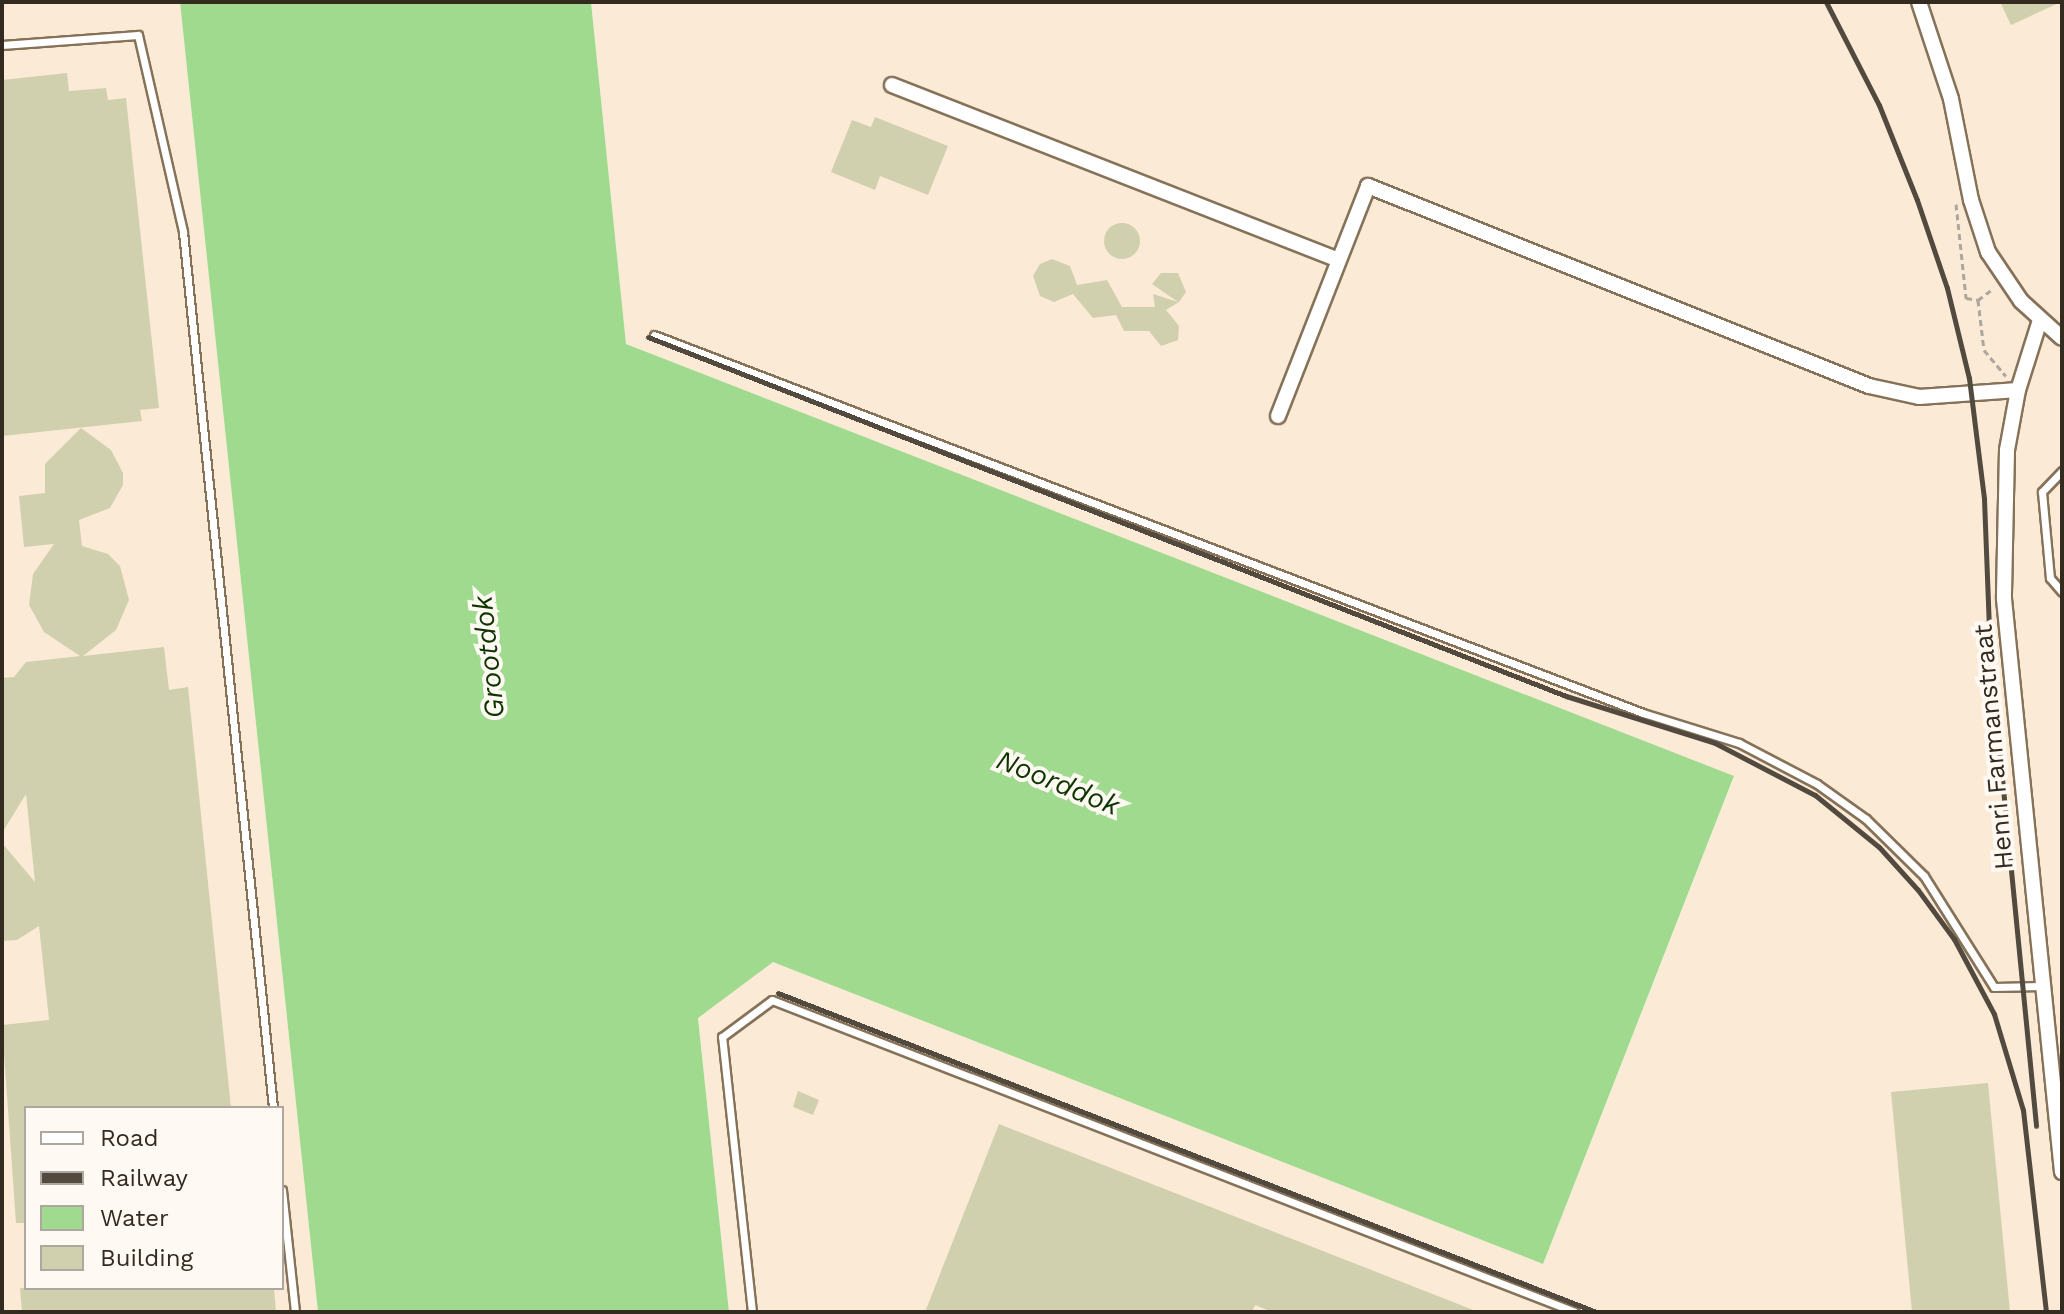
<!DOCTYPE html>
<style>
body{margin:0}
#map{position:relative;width:2064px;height:1314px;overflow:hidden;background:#fef9f3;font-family:"Work Sans",sans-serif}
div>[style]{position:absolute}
.built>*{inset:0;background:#fbebd6}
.water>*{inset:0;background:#9fda8e}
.building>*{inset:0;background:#d1d0ae}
.round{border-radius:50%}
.path>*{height:3px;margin-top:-1.5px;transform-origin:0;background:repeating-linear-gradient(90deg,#ada69e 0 6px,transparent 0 10px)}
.roads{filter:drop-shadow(2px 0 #867258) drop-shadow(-2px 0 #867258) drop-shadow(0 2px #867258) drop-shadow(0 -2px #867258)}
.lane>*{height:7px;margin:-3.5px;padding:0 3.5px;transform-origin:3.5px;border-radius:3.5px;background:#fff}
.street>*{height:14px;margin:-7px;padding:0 7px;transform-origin:7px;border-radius:7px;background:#fff}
.rail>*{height:5px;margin:-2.5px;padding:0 2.5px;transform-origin:2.5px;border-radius:2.5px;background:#52493f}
span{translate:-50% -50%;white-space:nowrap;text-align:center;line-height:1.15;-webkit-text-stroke:8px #fef9f3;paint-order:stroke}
.street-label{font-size:26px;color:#342b20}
.water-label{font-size:28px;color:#0e3400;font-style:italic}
.frame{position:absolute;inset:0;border:4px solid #342b20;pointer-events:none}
.legend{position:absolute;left:24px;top:1106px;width:260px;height:184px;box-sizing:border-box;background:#fef9f3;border:2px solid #ada79f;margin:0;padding:10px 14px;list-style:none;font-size:24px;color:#342b20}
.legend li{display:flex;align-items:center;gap:16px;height:40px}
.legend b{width:40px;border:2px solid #ada79f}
</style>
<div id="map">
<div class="built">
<i style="clip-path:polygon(evenodd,2px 2px,180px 2px,318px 1312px,2px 1312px,2px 2px,26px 1108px,282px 1108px,282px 1288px,26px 1288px,26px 1108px)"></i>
<i style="clip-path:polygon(591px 2px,2062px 2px,2062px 1312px,729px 1312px,698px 1018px,773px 961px,1543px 1264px,1734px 777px,626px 344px)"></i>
</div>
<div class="water">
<i style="clip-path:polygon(180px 2px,591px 2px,626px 344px,1734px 776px,1543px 1264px,773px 962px,698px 1018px,729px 1312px,318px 1312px)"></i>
</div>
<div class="building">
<i style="clip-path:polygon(2000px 2px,2061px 2px,2011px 25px)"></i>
<i style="clip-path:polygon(67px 73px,69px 91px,106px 88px,108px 100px,126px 98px,159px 408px,140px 410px,142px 421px,2px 436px,2px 80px)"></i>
<i style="clip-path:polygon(875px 117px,948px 146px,928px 195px,880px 176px,875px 190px,831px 172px,852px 120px,871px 127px)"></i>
<i class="round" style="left:1104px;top:223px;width:36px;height:36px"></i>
<i style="clip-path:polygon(1052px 259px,1070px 266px,1077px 285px,1107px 280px,1122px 307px,1155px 307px,1153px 294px,1178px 302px,1152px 284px,1161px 273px,1178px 273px,1186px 292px,1179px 302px,1166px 310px,1179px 326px,1178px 340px,1161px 346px,1149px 331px,1124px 331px,1116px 315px,1093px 318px,1073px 294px,1054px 302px,1040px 296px,1033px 276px,1040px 264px)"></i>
<i style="clip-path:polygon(81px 428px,111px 450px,123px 473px,123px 485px,110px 508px,79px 520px,82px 546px,108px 554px,120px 566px,129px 600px,116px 630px,83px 656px,164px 647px,169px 690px,188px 687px,231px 1108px,26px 1108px,26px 1223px,16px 1223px,2px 1025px,49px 1020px,39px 926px,17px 940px,2px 941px,2px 843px,35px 882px,26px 794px,2px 833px,2px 678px,14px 677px,26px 662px,80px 656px,44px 632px,29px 605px,33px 574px,54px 544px,24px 547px,19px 496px,45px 493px,45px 464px)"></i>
<i style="clip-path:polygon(1988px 1083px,2010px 1312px,1912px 1312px,1891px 1092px)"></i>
<i style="clip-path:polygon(798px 1091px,819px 1100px,813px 1115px,793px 1107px)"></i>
<i style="clip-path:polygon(999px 1124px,1476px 1311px,1476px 1312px,1272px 1312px,1255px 1305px,1252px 1312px,925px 1312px)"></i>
<i style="clip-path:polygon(20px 1288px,274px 1288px,276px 1312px,22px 1312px)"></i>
</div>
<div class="path">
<i style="left:1956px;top:204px;width:95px;rotate:83.9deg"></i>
<i style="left:1966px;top:298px;width:12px;rotate:9deg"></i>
<i style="left:1978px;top:300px;width:20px;rotate:-37deg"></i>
<i style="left:1978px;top:300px;width:50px;rotate:83.2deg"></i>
<i style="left:1984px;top:350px;width:34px;rotate:50deg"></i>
</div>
<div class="roads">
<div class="lane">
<i style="left:2px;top:45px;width:136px;rotate:-4.2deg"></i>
<i style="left:138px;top:35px;width:202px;rotate:77.1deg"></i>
<i style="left:183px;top:232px;width:881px;rotate:84.13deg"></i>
<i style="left:654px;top:335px;width:1059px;rotate:20.92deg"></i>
<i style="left:1643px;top:713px;width:101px;rotate:17.4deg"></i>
<i style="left:1739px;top:743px;width:88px;rotate:27.7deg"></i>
<i style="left:1817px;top:784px;width:60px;rotate:35.5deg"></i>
<i style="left:1866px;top:819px;width:81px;rotate:44.5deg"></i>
<i style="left:1924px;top:876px;width:131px;rotate:57.8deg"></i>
<i style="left:1994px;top:987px;width:48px;rotate:-1.2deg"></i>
<i style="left:2062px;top:471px;width:29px;rotate:134deg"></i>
<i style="left:2042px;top:492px;width:86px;rotate:84.7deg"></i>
<i style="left:2050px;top:578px;width:18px;rotate:49deg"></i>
<i style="left:282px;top:1190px;width:123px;rotate:83.9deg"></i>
<i style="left:752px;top:1312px;width:277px;rotate:-96.2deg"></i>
<i style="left:722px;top:1037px;width:62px;rotate:-36.5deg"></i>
<i style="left:772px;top:1000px;width:861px;rotate:21.23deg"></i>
</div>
<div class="street">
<i style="left:1919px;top:2px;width:102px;rotate:71.7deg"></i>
<i style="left:1951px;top:99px;width:103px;rotate:78.8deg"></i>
<i style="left:1971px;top:200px;width:55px;rotate:71.9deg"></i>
<i style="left:1988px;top:252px;width:59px;rotate:56deg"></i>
<i style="left:2021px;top:301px;width:55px;rotate:42.1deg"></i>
<i style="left:892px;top:85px;width:479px;rotate:21.4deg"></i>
<i style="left:2040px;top:320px;width:73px;rotate:107.4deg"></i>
<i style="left:2018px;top:390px;width:61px;rotate:100.4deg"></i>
<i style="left:2007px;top:450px;width:149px;rotate:91.2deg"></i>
<i style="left:2004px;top:599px;width:576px;rotate:84.22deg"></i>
<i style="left:1278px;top:416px;width:247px;rotate:-68.6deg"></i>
<i style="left:1368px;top:186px;width:539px;rotate:21.76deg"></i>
<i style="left:1869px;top:386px;width:51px;rotate:12.4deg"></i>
<i style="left:1919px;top:397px;width:99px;rotate:-4deg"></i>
</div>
</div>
<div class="rail">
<i style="left:1826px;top:2px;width:116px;rotate:62.8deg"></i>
<i style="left:1879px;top:105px;width:102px;rotate:68.2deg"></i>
<i style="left:1917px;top:200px;width:93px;rotate:71.2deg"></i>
<i style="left:1947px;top:288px;width:93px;rotate:76.3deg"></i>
<i style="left:1969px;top:378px;width:122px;rotate:82.9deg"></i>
<i style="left:1984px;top:499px;width:157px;rotate:87.8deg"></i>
<i style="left:1990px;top:656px;width:472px;rotate:84.4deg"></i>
<i style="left:648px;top:337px;width:986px;rotate:21.36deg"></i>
<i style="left:1566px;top:696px;width:156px;rotate:17.5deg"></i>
<i style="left:1715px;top:743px;width:113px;rotate:27.5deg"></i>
<i style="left:1815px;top:795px;width:82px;rotate:39.1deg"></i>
<i style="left:1879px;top:847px;width:58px;rotate:47.8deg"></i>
<i style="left:1918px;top:890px;width:61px;rotate:53.7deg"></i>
<i style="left:1954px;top:939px;width:85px;rotate:61.9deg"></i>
<i style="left:1994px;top:1014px;width:100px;rotate:73.2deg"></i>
<i style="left:2023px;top:1110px;width:203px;rotate:83.5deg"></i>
<i style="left:778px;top:993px;width:878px;rotate:21.3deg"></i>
</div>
<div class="street-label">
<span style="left:1994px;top:747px;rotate:-95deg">Henri Farmanstraat</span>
</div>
<div class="water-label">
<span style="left:489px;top:657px;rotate:-96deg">Grootdok</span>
<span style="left:1058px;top:783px;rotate:22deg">Noorddok</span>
</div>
<div class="frame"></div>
<ul class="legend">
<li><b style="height:10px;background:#fff"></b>Road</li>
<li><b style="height:10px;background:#52493f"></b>Railway</li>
<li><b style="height:22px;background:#9fda8e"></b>Water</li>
<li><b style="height:22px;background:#d1d0ae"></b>Building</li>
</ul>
</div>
